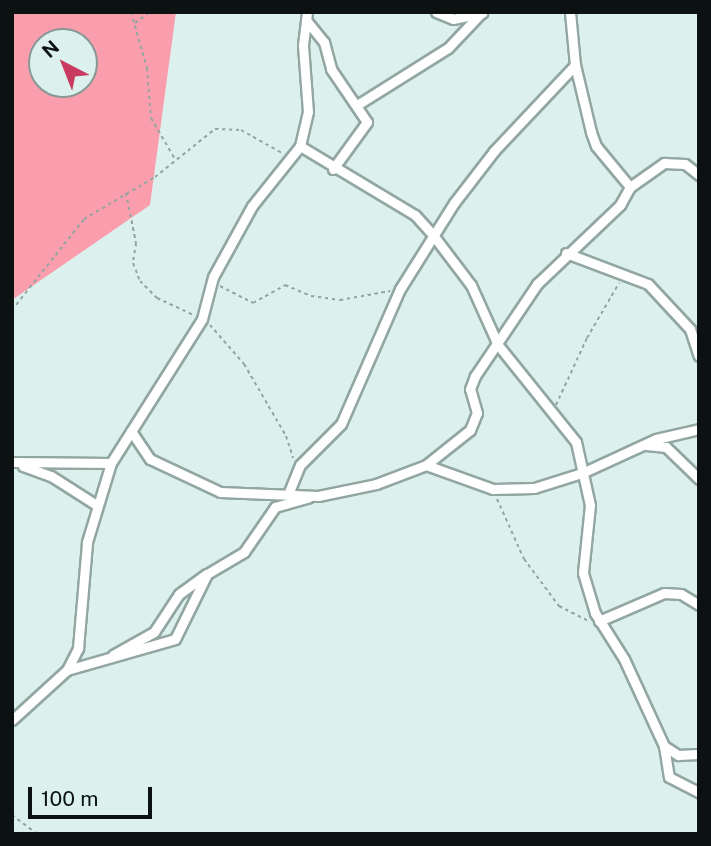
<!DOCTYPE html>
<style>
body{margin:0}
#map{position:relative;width:711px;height:846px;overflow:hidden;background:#dcf1ed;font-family:"Public Sans",sans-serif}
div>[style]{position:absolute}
.green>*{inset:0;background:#fa9eae}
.path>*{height:2px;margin-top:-1px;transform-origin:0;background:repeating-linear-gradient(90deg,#94a4a1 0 3.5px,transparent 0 7px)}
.roads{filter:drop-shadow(2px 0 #92a6a2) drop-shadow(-2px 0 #92a6a2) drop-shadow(0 2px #92a6a2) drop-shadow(0 -2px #92a6a2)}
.street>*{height:9px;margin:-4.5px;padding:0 4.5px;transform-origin:4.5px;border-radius:4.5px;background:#fff}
span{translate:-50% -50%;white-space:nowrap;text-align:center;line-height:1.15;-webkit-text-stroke:5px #dcf1ed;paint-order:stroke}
.frame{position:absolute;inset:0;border:14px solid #0b1211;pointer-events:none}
.north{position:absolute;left:28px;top:28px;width:70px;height:70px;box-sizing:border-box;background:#dcf1ed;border:2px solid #889895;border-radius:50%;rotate:318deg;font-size:19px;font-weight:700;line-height:28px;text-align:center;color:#0b1211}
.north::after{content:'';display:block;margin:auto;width:24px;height:32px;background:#ca3b61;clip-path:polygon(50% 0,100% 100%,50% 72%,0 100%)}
.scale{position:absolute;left:28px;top:787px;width:124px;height:32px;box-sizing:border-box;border:4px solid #0b1211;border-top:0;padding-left:9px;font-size:21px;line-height:24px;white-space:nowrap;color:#0b1211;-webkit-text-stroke:5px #dcf1ed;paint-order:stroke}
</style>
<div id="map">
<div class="green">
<i style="clip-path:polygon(evenodd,12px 12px,176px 12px,150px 205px,12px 300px,12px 12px,42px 42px,84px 42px,84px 84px,42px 84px,42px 42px)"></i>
</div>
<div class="path">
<i style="left:131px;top:12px;width:58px;rotate:74.1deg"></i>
<i style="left:147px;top:68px;width:50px;rotate:85.4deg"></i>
<i style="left:151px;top:118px;width:48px;rotate:59.7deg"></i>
<i style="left:135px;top:23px;width:19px;rotate:-36deg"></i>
<i style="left:126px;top:193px;width:51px;rotate:78.7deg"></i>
<i style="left:136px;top:243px;width:20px;rotate:99deg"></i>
<i style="left:133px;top:263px;width:19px;rotate:69deg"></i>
<i style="left:140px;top:281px;width:24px;rotate:45deg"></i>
<i style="left:157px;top:298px;width:40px;rotate:25deg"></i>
<i style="left:220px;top:286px;width:37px;rotate:27deg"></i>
<i style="left:253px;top:303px;width:37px;rotate:-29deg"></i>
<i style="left:285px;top:285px;width:28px;rotate:23deg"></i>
<i style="left:311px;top:296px;width:29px;rotate:8deg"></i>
<i style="left:340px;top:300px;width:51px;rotate:-10.2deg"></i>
<i style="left:12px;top:310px;width:116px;rotate:-51.6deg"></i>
<i style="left:84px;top:219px;width:82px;rotate:-30.6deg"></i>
<i style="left:155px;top:177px;width:77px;rotate:-38.7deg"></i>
<i style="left:215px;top:129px;width:26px;rotate:2deg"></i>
<i style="left:241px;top:130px;width:47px;rotate:29.3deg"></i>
<i style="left:210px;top:325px;width:52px;rotate:48.9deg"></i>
<i style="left:244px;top:364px;width:83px;rotate:59.7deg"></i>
<i style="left:286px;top:436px;width:23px;rotate:72deg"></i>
<i style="left:556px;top:405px;width:74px;rotate:-65.2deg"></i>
<i style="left:587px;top:338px;width:64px;rotate:-59.8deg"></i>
<i style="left:497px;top:499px;width:66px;rotate:65.8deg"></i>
<i style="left:524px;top:559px;width:59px;rotate:53.3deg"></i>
<i style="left:559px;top:606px;width:34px;rotate:27deg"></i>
<i style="left:12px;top:815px;width:31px;rotate:37deg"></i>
</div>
<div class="roads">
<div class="street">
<i style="left:436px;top:12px;width:18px;rotate:22deg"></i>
<i style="left:453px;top:19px;width:30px;rotate:-12deg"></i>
<i style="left:306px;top:20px;width:28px;rotate:51deg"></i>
<i style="left:324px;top:42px;width:28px;rotate:75deg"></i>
<i style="left:331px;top:69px;width:64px;rotate:55.8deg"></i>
<i style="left:367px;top:122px;width:58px;rotate:125.9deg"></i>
<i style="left:357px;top:105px;width:107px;rotate:-32.1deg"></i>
<i style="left:448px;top:48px;width:50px;rotate:-46.6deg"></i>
<i style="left:300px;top:146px;width:134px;rotate:31deg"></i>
<i style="left:415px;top:215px;width:27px;rotate:48deg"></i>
<i style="left:433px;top:235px;width:63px;rotate:52.8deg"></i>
<i style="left:471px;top:285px;width:66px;rotate:65.8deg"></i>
<i style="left:498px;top:345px;width:124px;rotate:51.2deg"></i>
<i style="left:576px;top:442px;width:65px;rotate:77.5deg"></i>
<i style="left:590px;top:505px;width:68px;rotate:95.9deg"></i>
<i style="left:583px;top:573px;width:42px;rotate:73.3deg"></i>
<i style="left:595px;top:613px;width:54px;rotate:57.8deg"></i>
<i style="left:624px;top:659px;width:96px;rotate:65.3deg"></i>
<i style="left:664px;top:746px;width:31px;rotate:81deg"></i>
<i style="left:669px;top:777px;width:34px;rotate:27deg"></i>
<i style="left:630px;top:187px;width:42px;rotate:-35.2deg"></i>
<i style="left:664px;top:163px;width:21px;rotate:3deg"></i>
<i style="left:685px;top:164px;width:18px;rotate:38deg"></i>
<i style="left:566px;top:253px;width:88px;rotate:20.7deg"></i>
<i style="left:648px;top:284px;width:62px;rotate:47deg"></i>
<i style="left:690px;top:329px;width:28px;rotate:72deg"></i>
<i style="left:131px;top:431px;width:34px;rotate:56deg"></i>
<i style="left:150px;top:459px;width:77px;rotate:25.2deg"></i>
<i style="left:220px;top:492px;width:98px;rotate:2.3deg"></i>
<i style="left:318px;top:496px;width:59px;rotate:-11.7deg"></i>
<i style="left:376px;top:484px;width:53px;rotate:-20.8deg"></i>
<i style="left:426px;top:465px;width:56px;rotate:-38.5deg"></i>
<i style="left:470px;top:430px;width:18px;rotate:-68deg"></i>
<i style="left:477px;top:413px;width:25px;rotate:-106deg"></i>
<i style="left:470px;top:389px;width:14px;rotate:-69deg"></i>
<i style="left:475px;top:376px;width:111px;rotate:-56deg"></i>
<i style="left:537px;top:284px;width:115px;rotate:-43.6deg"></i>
<i style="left:620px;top:205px;width:21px;rotate:-61deg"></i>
<i style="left:630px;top:187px;width:53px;rotate:-129.7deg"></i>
<i style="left:596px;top:146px;width:15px;rotate:-110deg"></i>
<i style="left:591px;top:132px;width:69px;rotate:-103.4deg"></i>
<i style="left:575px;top:65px;width:53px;rotate:-95.4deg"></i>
<i style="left:646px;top:445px;width:20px;rotate:6deg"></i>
<i style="left:666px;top:447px;width:46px;rotate:44.1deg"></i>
<i style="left:12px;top:462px;width:99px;rotate:0.6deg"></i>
<i style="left:426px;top:465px;width:71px;rotate:19.7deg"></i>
<i style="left:493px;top:489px;width:41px;rotate:-1.4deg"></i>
<i style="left:534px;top:488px;width:50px;rotate:-17.4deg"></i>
<i style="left:582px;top:473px;width:81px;rotate:-24.7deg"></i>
<i style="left:656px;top:439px;width:44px;rotate:-13.1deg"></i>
<i style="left:23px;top:466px;width:30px;rotate:20deg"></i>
<i style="left:51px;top:476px;width:52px;rotate:32.5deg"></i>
<i style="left:289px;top:492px;width:29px;rotate:-68deg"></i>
<i style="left:300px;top:465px;width:58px;rotate:-45deg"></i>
<i style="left:341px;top:424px;width:147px;rotate:-66.4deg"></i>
<i style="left:400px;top:289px;width:102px;rotate:-57.9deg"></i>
<i style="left:454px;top:203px;width:66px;rotate:-52.4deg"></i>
<i style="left:494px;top:151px;width:118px;rotate:-46.7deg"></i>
<i style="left:599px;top:621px;width:71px;rotate:-23.3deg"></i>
<i style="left:664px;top:593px;width:17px;rotate:3deg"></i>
<i style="left:681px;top:594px;width:21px;rotate:31deg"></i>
<i style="left:113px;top:655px;width:47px;rotate:-29.3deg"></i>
<i style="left:154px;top:632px;width:45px;rotate:-56.7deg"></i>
<i style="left:179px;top:594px;width:34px;rotate:-36deg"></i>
<i style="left:67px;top:670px;width:112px;rotate:-16deg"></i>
<i style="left:175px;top:639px;width:72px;rotate:-63.8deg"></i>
<i style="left:207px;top:574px;width:43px;rotate:-30.7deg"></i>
<i style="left:244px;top:552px;width:55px;rotate:-55.4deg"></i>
<i style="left:275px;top:507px;width:35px;rotate:-16deg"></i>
<i style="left:12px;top:720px;width:74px;rotate:-42.3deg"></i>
<i style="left:67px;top:670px;width:25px;rotate:-63deg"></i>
<i style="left:78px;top:648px;width:106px;rotate:-85.1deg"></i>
<i style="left:87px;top:542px;width:83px;rotate:-73.1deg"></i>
<i style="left:111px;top:463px;width:170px;rotate:-57.7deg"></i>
<i style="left:202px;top:319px;width:43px;rotate:-75.3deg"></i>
<i style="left:213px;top:277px;width:81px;rotate:-61.2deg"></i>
<i style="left:252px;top:206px;width:77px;rotate:-51.3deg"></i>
<i style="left:300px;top:146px;width:35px;rotate:-77deg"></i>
<i style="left:308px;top:112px;width:67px;rotate:-94.3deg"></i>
<i style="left:303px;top:45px;width:33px;rotate:-83deg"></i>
<i style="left:664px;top:746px;width:17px;rotate:33deg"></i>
<i style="left:678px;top:755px;width:21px;rotate:-3deg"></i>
</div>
</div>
<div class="frame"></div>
<div class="north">N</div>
<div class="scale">100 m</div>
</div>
